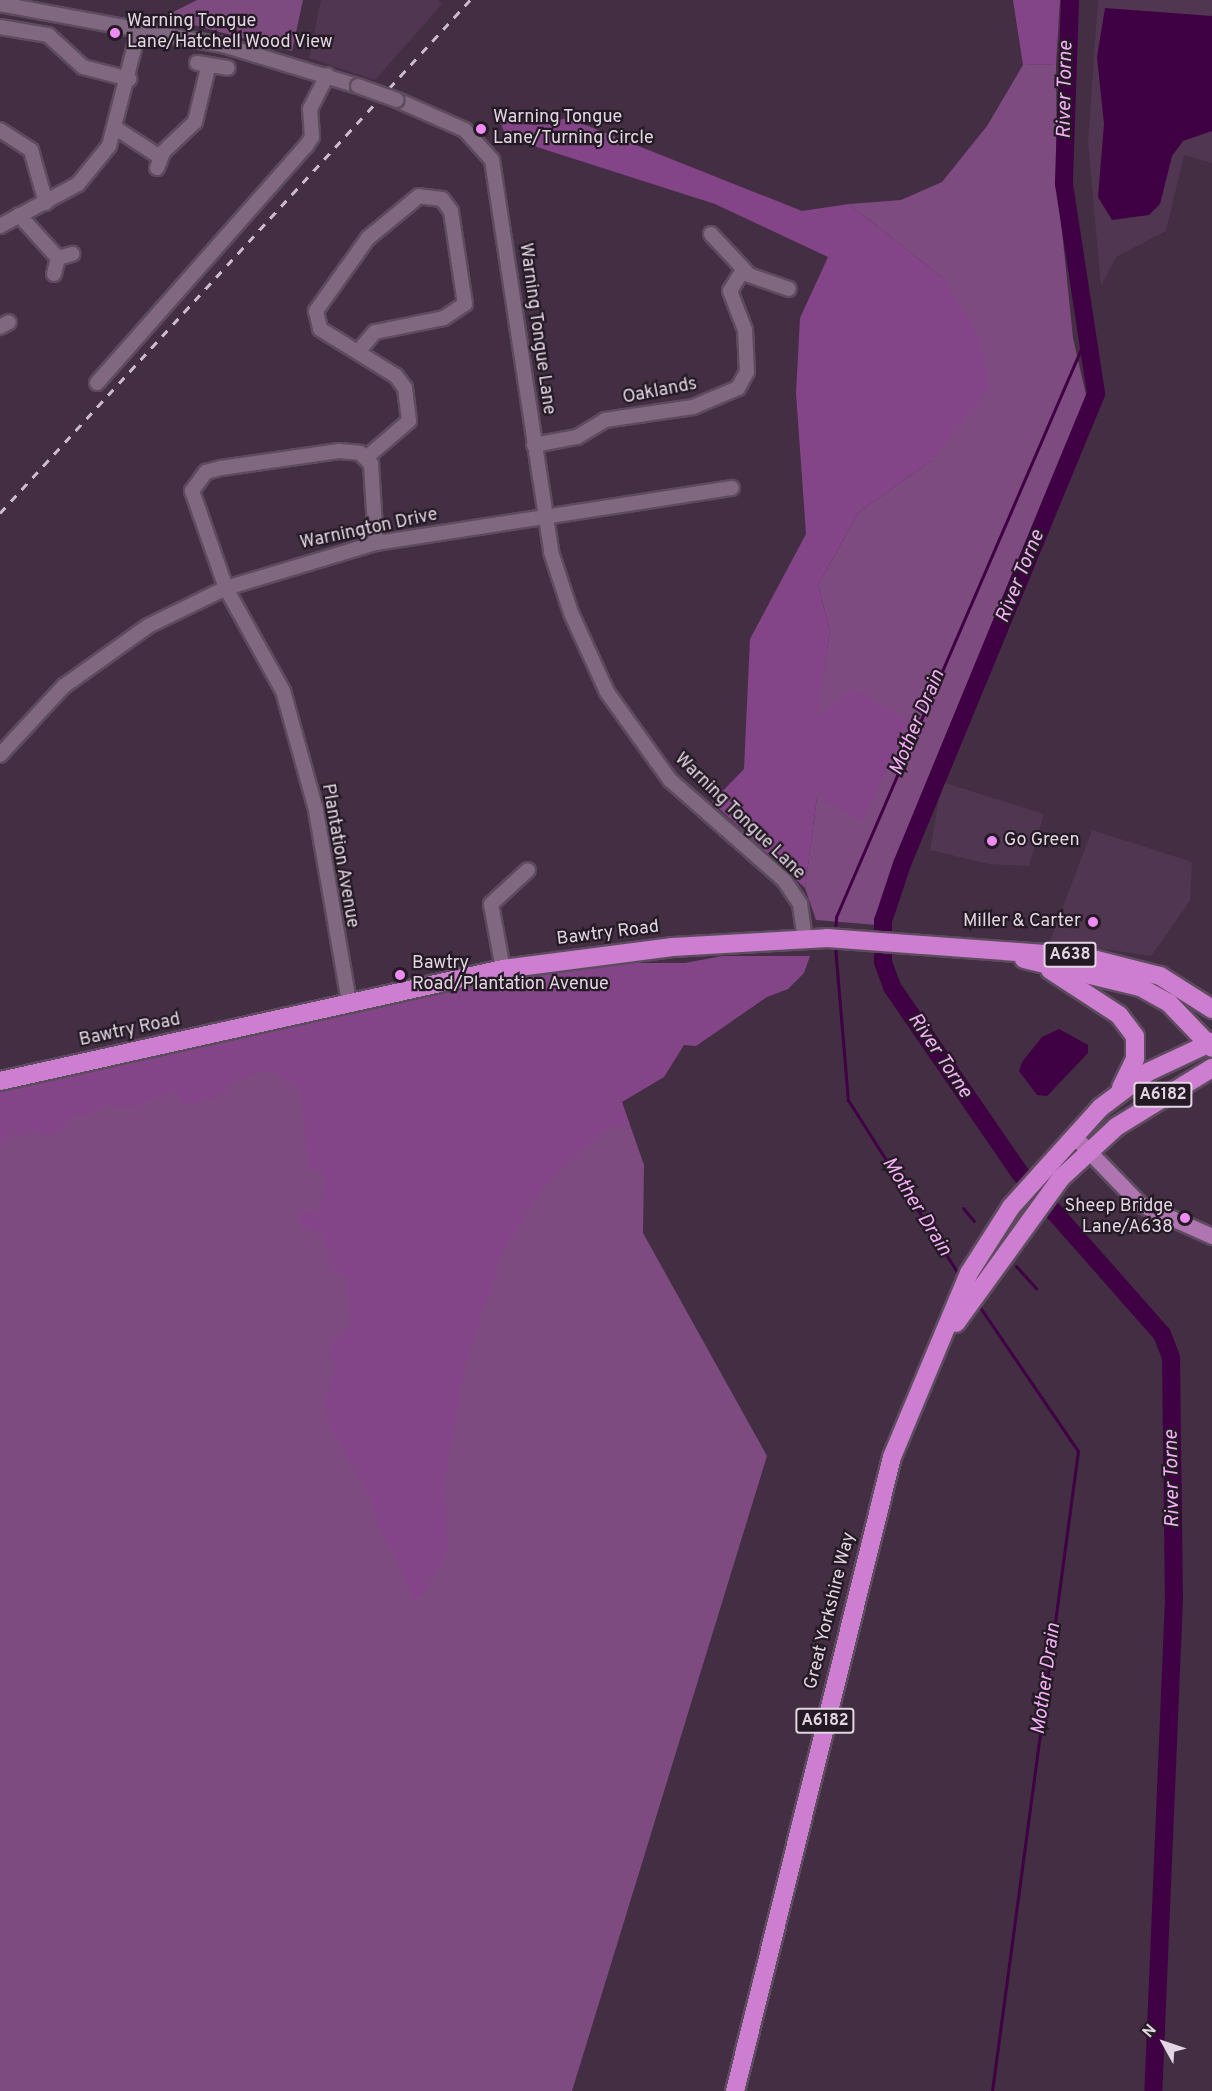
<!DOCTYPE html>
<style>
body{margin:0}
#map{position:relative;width:1212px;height:2091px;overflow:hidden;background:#432e44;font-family:Overpass,sans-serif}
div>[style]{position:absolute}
.built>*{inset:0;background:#513652}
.green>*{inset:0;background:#7d4b7f}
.forest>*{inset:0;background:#844588}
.water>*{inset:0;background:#400044}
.stream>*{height:3px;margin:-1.5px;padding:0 1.5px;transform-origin:1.5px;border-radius:1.5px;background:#400044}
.river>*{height:18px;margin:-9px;padding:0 9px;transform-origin:9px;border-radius:9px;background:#400044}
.roads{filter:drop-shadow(2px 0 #5d4b5e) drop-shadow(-2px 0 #5d4b5e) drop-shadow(0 2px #5d4b5e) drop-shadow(0 -2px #5d4b5e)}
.minor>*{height:14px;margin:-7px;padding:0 7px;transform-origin:7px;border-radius:7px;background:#806881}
.major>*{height:15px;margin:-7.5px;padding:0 7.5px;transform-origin:7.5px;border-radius:7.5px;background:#ae75b0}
.highway>*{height:18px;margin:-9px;padding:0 9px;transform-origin:9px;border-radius:9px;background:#cd7ed0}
.rail>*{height:3px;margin-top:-1.5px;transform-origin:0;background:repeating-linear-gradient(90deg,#ccbdcc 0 8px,transparent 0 16px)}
.bridges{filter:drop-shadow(2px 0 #5d4b5e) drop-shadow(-2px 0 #5d4b5e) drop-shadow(0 2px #5d4b5e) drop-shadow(0 -2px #5d4b5e)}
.minor-bridge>*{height:14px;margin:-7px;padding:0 7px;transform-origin:7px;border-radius:7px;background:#806881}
.dots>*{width:16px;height:16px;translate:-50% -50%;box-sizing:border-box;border:3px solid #241a24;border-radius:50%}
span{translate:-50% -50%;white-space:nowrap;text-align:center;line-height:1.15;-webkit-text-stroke:4.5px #241a24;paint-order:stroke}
.shield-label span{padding:2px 4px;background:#241a24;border:2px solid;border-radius:4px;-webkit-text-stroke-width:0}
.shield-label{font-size:16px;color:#e3d5e3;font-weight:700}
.poi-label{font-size:18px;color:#e3d5e3}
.left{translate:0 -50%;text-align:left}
.right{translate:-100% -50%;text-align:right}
.street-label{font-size:18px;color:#e3d5e3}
.water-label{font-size:20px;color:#f4aef7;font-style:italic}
.north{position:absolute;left:1134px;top:2013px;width:60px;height:60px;-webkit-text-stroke:4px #241a24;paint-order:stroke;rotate:310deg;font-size:16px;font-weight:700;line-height:24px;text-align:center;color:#e3d5e3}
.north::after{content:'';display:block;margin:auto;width:21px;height:27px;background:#e3d5e3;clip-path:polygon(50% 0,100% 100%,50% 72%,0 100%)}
</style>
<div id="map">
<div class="built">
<i style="clip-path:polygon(321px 0,438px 0,442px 4px,375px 80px,309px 58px)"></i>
<i style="clip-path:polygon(1098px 0,1212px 0,1212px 163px,1184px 155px,1166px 231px,1116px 257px,1101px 286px,1088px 142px)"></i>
<i style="clip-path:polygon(942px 782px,1044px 814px,1029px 866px,989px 864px,930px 850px)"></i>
<i style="clip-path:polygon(1092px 830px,1192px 862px,1190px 901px,1151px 956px,1050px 941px)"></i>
</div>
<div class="green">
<i style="clip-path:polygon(197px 0,303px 0,292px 51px,163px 17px)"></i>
<i style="clip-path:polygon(1056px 64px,1057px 183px,1073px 338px,1087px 399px,888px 880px,877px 925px,816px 920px,805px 888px,817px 797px,816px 717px,830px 631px,818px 585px,859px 512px,931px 461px,943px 278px,849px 204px,901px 200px,942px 182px,987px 126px,1023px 65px)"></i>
<i style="clip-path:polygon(598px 963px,622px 1102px,644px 1165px,643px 1233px,767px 1456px,572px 2091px,0 2091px,0 1092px,480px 982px)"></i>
</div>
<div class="forest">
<i style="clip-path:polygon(1013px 0,1060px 0,1056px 64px,1023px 65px)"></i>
<i style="clip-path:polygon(499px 118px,535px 125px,568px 118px,802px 211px,849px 204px,943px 278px,978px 335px,989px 389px,931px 461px,859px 512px,818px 585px,830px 631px,817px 717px,852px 689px,909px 720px,863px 822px,817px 797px,805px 888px,712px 802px,744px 769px,750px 639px,806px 534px,796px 393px,800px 318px,828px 257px,715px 204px,506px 137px)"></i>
<i style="clip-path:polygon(722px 956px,810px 956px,804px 973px,788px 989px,767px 997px,696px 1046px,684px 1045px,664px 1077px,622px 1102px,630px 1129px,614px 1126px,586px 1146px,545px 1186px,526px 1214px,500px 1258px,465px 1367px,445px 1479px,448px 1550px,423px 1595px,413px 1600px,394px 1553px,383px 1539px,368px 1493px,328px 1424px,325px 1401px,336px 1367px,329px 1357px,331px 1345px,351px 1324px,349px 1303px,346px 1278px,331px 1267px,324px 1237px,302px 1227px,300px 1211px,319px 1211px,325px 1174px,308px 1167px,301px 1091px,270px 1070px,234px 1081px,222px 1094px,196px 1105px,183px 1103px,176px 1092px,147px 1100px,138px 1110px,106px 1105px,91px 1115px,77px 1114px,52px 1136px,31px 1132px,23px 1138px,13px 1132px,0 1147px,0 1092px,480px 982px,598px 963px,685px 963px)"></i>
</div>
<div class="water">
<i style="clip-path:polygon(1105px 8px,1212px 16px,1212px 131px,1183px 141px,1172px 156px,1160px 204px,1149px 215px,1112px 220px,1098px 197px,1104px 124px,1097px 57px)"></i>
<i style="clip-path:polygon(1059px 1029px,1088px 1045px,1088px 1053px,1047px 1096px,1037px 1095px,1019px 1071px,1022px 1062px,1042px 1037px)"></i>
</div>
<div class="stream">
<i style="left:835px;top:933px;width:16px;rotate:-86deg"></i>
<i style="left:836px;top:917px;width:626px;rotate:-66.67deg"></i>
<i style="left:835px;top:946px;width:155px;rotate:85.2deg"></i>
<i style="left:848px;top:1100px;width:211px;rotate:57.6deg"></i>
<i style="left:963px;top:1208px;width:17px;rotate:50deg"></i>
<i style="left:1016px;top:1266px;width:30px;rotate:48deg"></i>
<i style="left:977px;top:1303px;width:179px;rotate:55.7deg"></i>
<i style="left:1078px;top:1451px;width:646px;rotate:97.65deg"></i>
</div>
<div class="river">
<i style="left:1070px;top:0;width:184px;rotate:91.9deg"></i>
<i style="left:1064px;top:184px;width:212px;rotate:81.3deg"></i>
<i style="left:1096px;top:394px;width:508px;rotate:112.43deg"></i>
<i style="left:902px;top:864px;width:60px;rotate:108.4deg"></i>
<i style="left:883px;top:921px;width:41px;rotate:90deg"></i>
<i style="left:883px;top:962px;width:27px;rotate:70deg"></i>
<i style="left:892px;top:987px;width:224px;rotate:55.5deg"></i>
<i style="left:1019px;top:1172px;width:216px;rotate:48.6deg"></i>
<i style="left:1162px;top:1334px;width:26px;rotate:69deg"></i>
<i style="left:1171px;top:1358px;width:241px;rotate:89.3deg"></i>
<i style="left:1174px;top:1599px;width:492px;rotate:92.4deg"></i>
</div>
<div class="roads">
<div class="minor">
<i style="left:0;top:4px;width:230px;rotate:10.5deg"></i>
<i style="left:226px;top:46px;width:138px;rotate:16.9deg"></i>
<i style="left:0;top:27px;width:49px;rotate:9.5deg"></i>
<i style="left:48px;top:35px;width:47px;rotate:42.4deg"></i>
<i style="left:83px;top:67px;width:48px;rotate:14.6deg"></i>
<i style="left:197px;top:63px;width:31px;rotate:9deg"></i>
<i style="left:397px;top:100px;width:74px;rotate:23.8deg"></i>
<i style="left:465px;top:130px;width:40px;rotate:48deg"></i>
<i style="left:492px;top:160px;width:396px;rotate:81.4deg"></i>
<i style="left:551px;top:552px;width:64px;rotate:71.8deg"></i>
<i style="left:571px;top:613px;width:87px;rotate:65.5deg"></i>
<i style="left:607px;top:692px;width:108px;rotate:54.4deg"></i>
<i style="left:670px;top:780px;width:152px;rotate:41.3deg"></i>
<i style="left:784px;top:880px;width:29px;rotate:56deg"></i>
<i style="left:800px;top:904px;width:35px;rotate:82deg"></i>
<i style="left:117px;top:129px;width:51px;rotate:33.1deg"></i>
<i style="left:0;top:130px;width:37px;rotate:33deg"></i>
<i style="left:31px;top:150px;width:55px;rotate:74.2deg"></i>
<i style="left:157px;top:168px;width:17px;rotate:-69deg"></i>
<i style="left:163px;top:152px;width:44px;rotate:-43.2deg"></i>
<i style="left:195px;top:122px;width:56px;rotate:-76.5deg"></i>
<i style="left:19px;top:215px;width:58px;rotate:47.8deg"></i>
<i style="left:0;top:226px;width:89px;rotate:-28.3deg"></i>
<i style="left:78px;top:184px;width:49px;rotate:-50.8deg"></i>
<i style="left:109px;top:146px;width:121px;rotate:-75.6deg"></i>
<i style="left:711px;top:234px;width:56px;rotate:47.2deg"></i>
<i style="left:749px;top:275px;width:42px;rotate:19.3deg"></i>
<i style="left:54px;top:274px;width:16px;rotate:-76deg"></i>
<i style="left:58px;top:258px;width:15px;rotate:-16deg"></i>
<i style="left:0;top:327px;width:10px;rotate:-29deg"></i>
<i style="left:358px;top:352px;width:26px;rotate:-50deg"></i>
<i style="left:375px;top:332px;width:70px;rotate:-11.5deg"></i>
<i style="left:444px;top:318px;width:25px;rotate:-34deg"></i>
<i style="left:465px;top:304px;width:94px;rotate:-98.6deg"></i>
<i style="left:451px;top:211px;width:15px;rotate:-127deg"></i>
<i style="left:442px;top:199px;width:23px;rotate:-173deg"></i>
<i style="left:419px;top:196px;width:66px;rotate:140.5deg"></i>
<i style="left:368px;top:238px;width:90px;rotate:125.5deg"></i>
<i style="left:316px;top:311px;width:18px;rotate:77deg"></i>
<i style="left:320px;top:329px;width:89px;rotate:31.7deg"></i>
<i style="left:396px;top:376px;width:15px;rotate:53deg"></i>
<i style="left:405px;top:388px;width:33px;rotate:83deg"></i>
<i style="left:409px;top:421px;width:55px;rotate:139.4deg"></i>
<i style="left:97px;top:383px;width:316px;rotate:-48.6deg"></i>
<i style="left:306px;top:146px;width:11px;rotate:-56deg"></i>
<i style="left:312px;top:137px;width:28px;rotate:-94deg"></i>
<i style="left:310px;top:109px;width:38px;rotate:-63deg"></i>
<i style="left:534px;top:445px;width:44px;rotate:-10.5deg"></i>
<i style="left:577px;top:437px;width:33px;rotate:-31deg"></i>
<i style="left:605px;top:420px;width:89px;rotate:-8.4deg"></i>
<i style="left:693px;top:407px;width:49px;rotate:-22.9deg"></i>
<i style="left:738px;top:388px;width:18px;rotate:-61deg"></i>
<i style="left:747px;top:372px;width:42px;rotate:-92.7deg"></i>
<i style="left:745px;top:330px;width:42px;rotate:-111deg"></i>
<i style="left:730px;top:291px;width:25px;rotate:-58deg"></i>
<i style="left:0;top:755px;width:94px;rotate:-47.2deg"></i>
<i style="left:64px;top:686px;width:103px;rotate:-35.5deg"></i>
<i style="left:148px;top:626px;width:87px;rotate:-26deg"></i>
<i style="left:226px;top:588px;width:157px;rotate:-16.7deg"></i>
<i style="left:376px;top:543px;width:360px;rotate:-8.8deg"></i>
<i style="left:503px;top:969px;width:66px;rotate:-100.5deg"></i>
<i style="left:491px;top:904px;width:50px;rotate:-42.6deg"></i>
<i style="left:349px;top:1002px;width:195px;rotate:-99.8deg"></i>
<i style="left:316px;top:810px;width:123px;rotate:-105.5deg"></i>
<i style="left:283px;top:691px;width:118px;rotate:-119deg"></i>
<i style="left:226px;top:588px;width:103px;rotate:-109.3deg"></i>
<i style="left:192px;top:491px;width:24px;rotate:-54deg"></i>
<i style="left:206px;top:472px;width:16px;rotate:-15deg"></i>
<i style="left:221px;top:468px;width:119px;rotate:-8.2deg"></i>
<i style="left:339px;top:451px;width:21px;rotate:5deg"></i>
<i style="left:360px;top:453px;width:16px;rotate:45deg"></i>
<i style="left:371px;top:464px;width:79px;rotate:86.4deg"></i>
</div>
<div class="major">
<i style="left:1074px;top:1136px;width:95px;rotate:45.9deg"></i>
<i style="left:1140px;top:1204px;width:79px;rotate:24deg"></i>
</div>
<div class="highway">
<i style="left:1024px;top:959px;width:119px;rotate:13.6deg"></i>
<i style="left:1140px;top:987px;width:33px;rotate:29deg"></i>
<i style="left:1169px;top:1003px;width:62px;rotate:46.3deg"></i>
<i style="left:1050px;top:970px;width:82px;rotate:33.1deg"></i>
<i style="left:1119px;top:1015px;width:26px;rotate:53deg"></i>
<i style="left:1135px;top:1036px;width:23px;rotate:90deg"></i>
<i style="left:1135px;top:1059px;width:32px;rotate:116deg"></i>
<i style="left:0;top:1081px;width:515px;rotate:-12.55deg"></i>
<i style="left:503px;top:969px;width:171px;rotate:-7.4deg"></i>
<i style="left:673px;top:947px;width:154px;rotate:-3.3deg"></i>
<i style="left:827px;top:938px;width:259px;rotate:4.2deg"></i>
<i style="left:1085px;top:957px;width:77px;rotate:14.2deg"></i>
<i style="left:1160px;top:976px;width:62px;rotate:32.4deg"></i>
<i style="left:956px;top:1323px;width:179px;rotate:-54.1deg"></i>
<i style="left:1061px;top:1178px;width:75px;rotate:-42.8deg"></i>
<i style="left:1116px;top:1127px;width:113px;rotate:-31.6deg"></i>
<i style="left:735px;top:2091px;width:653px;rotate:-76.09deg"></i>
<i style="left:892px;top:1457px;width:199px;rotate:-67.3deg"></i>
<i style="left:969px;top:1273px;width:78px;rotate:-57.5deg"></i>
<i style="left:1011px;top:1207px;width:133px;rotate:-48deg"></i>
<i style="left:1100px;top:1108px;width:60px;rotate:-36.9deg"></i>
<i style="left:1148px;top:1072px;width:71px;rotate:-25.1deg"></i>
</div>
</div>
<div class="rail">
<i style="left:0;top:513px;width:696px;rotate:-47.5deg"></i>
</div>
<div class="bridges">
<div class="minor-bridge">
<i style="left:358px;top:86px;width:41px;rotate:19.7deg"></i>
</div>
</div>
<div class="dots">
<i style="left:115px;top:33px;background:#f08bf5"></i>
<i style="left:481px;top:129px;background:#f08bf5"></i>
<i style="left:992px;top:841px;background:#f08bf5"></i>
<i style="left:1093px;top:922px;background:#f08bf5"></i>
<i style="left:400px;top:975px;background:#f08bf5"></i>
<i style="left:1185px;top:1218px;background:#f08bf5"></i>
</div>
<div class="shield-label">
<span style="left:1070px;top:955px">A638</span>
<span style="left:1163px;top:1095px">A6182</span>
<span style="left:825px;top:1721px">A6182</span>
</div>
<div class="poi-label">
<span class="left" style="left:127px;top:33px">Warning Tongue<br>Lane/Hatchell Wood View</span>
<span class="left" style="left:493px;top:129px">Warning Tongue<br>Lane/Turning Circle</span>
<span class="left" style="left:1004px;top:841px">Go Green</span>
<span class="right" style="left:1081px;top:922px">Miller &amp; Carter</span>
<span class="left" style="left:412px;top:975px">Bawtry<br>Road/Plantation Avenue</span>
<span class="right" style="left:1173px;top:1218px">Sheep Bridge<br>Lane/A638</span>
</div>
<div class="street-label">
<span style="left:536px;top:329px;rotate:82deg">Warning Tongue Lane</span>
<span style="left:660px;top:392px;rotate:-11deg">Oaklands</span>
<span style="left:369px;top:530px;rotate:-12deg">Warnington Drive</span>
<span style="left:739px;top:817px;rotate:44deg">Warning Tongue Lane</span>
<span style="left:339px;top:856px;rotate:80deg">Plantation Avenue</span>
<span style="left:608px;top:934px;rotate:-7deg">Bawtry Road</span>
<span style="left:130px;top:1031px;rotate:-12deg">Bawtry Road</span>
<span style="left:831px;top:1611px;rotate:-76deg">Great Yorkshire Way</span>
</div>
<div class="water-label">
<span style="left:1066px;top:90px;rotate:-89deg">River Torne</span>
<span style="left:1021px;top:577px;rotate:-68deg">River Torne</span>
<span style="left:918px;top:723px;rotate:-67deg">Mother Drain</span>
<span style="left:939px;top:1056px;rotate:56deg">River Torne</span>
<span style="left:916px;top:1207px;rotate:58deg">Mother Drain</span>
<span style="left:1173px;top:1479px;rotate:-91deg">River Torne</span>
<span style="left:1047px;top:1679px;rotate:-82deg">Mother Drain</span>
</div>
<div class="north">N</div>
</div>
